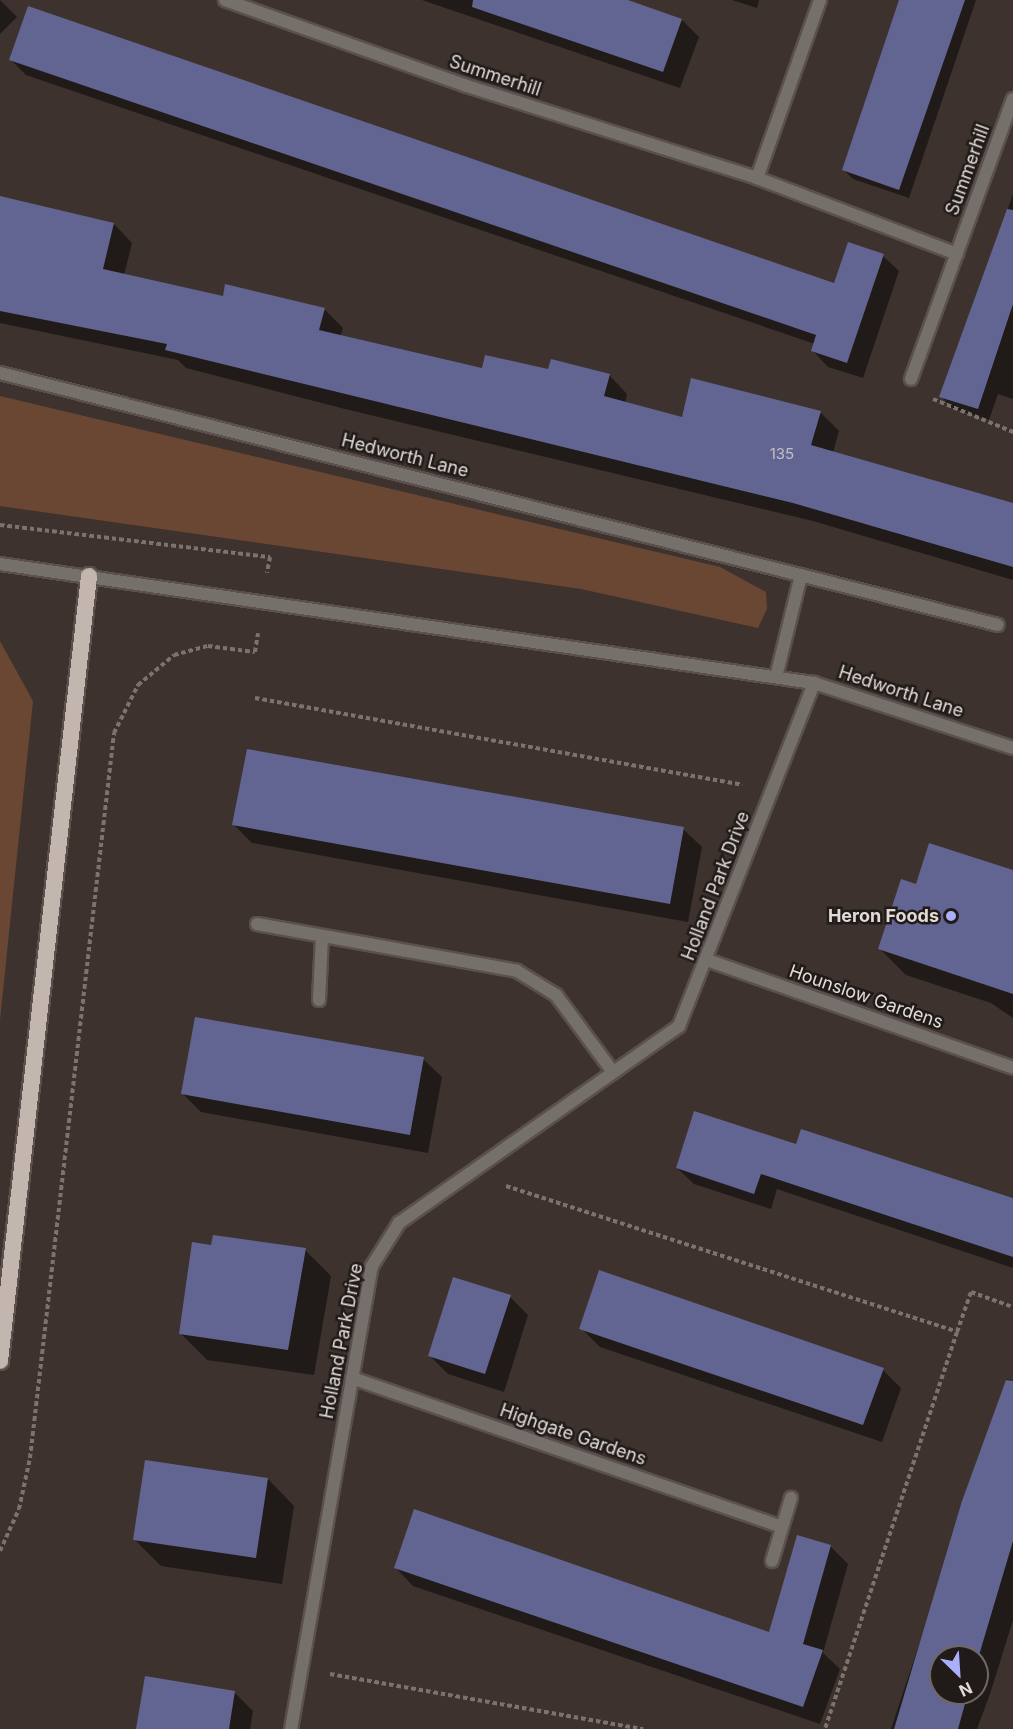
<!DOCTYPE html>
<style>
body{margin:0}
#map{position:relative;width:1013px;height:1729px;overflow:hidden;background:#3d322d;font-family:Inter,sans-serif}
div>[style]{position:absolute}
.green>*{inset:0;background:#6a4733}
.shadow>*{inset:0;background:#0007}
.building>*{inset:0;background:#626591}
.path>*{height:4px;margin-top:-2px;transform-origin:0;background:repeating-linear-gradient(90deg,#7c736e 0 4.5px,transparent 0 7.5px)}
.roads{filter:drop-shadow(2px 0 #5b504c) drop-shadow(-2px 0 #5b504c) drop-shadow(0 2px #5b504c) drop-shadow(0 -2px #5b504c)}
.minor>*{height:12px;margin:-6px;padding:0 6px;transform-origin:6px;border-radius:6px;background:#76706d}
.tertiary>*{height:12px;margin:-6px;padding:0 6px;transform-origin:6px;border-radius:6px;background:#76706d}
.trunk>*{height:16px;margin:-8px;padding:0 8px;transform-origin:8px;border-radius:8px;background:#c2b6af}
.dots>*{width:16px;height:16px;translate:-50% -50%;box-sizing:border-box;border:3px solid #201b19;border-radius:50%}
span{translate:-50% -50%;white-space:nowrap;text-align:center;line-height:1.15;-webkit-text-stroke:5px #201b19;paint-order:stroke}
.number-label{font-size:15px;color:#c2bec6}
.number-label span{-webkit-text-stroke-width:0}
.street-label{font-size:18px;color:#e2dbd7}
.poi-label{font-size:18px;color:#e2dbd7;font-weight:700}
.right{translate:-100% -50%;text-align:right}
.north{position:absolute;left:929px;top:1645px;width:60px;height:60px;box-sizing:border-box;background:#201b19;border:2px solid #6e6865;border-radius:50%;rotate:155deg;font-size:16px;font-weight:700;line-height:24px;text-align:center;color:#e2dbd7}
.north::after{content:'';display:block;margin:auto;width:21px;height:27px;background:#abaffb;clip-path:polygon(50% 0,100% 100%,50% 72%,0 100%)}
</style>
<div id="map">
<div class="green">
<i style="clip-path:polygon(0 396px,720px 567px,766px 592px,767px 609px,758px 628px,581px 589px,0 506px)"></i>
<i style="clip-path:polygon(0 641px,33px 701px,0 1020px)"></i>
</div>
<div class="shadow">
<i style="clip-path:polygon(0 0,17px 17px,0 34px)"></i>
<i style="clip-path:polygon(422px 0,624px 0,682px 20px,699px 37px,680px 88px)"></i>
<i style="clip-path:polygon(732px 0,759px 0,757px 8px)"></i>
<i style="clip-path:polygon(901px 0,976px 0,909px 198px,853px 179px,844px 170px)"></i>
<i style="clip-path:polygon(10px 59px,835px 284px,883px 256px,899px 271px,863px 378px,828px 367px,813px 351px,815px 344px,26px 75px)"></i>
<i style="clip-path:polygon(1013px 194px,1013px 399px,998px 394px,989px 420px,952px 408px,941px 396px)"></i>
<i style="clip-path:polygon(0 198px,114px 224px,132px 243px,124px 275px,224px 298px,324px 309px,343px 328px,340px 337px,483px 370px,609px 375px,627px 394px,625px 403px,683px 419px,692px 379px,821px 413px,839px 431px,833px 453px,1013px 506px,1013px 580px,813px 521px,341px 408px,186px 368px,178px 360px,0 323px)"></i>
<i style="clip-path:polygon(234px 825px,683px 829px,702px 847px,688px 922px,252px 843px)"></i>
<i style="clip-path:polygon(1013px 872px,1013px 1018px,991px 1003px,906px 975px,879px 948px,917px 886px)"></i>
<i style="clip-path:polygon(423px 1059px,442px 1077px,428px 1153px,201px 1112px,183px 1094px)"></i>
<i style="clip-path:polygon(802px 1130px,1013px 1198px,1013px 1268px,777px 1189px,771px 1209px,694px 1184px,677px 1168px,797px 1145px)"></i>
<i style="clip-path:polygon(213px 1246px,305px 1250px,331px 1276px,314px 1375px,207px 1360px,180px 1333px)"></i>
<i style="clip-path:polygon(510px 1297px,528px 1315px,504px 1392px,448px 1374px,430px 1356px)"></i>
<i style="clip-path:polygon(581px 1328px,883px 1370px,901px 1388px,882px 1442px,600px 1347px)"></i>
<i style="clip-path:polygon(evenodd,1007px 1379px,1013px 1381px,1013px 1620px,991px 1691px,977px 1729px,891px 1729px,1007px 1379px,941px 1657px,977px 1657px,977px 1693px,941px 1693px,941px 1657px)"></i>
<i style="clip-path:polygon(268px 1479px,294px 1506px,282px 1584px,161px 1566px,135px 1540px)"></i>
<i style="clip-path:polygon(830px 1546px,848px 1564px,823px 1653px,840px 1669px,820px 1724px,413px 1586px,396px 1568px,770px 1634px)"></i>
<i style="clip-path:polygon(235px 1693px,253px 1711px,250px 1729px,137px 1729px)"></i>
</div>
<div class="building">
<i style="clip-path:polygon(473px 0,628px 0,682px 19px,663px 72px,472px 7px)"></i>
<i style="clip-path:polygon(899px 0,965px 0,899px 190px,842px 170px)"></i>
<i style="clip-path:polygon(28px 6px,834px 283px,848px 242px,884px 254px,847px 363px,811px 351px,816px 335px,9px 60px)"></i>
<i style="clip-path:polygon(0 196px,114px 223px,103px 269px,223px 296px,225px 284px,325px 308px,319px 330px,482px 368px,485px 355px,548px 369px,551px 359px,610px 374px,604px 396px,682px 417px,691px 378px,821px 411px,811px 445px,1013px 503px,1013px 567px,793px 503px,165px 350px,167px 344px,0 311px)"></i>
<i style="clip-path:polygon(1007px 209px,1013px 210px,1013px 304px,978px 409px,939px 397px)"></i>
<i style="clip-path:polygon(247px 749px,684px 827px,670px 904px,232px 825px)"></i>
<i style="clip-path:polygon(929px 843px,1013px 870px,1013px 994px,878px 949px,901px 879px,916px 884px)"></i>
<i style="clip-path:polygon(195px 1017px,424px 1057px,410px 1135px,181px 1094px)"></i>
<i style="clip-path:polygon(694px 1111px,796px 1144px,801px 1129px,1013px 1198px,1013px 1257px,761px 1174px,754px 1194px,676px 1168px)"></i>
<i style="clip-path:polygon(213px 1235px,306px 1248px,288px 1350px,179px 1334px,192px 1242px,211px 1245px)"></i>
<i style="clip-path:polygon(599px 1270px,884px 1368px,863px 1425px,579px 1329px)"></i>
<i style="clip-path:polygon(453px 1277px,511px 1295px,485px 1374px,428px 1356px)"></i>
<i style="clip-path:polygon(1006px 1380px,1013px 1381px,1013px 1541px,977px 1662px,977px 1657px,941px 1657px,941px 1693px,968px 1693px,958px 1729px,894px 1729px,962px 1501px)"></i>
<i style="clip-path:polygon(145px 1460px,268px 1478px,256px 1558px,133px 1540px)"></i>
<i style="clip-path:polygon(414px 1509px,769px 1632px,797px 1535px,831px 1545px,803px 1644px,823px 1650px,803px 1707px,394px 1568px)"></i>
<i style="clip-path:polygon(145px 1676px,235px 1691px,229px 1729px,136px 1729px)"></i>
</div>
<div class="path">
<i style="left:933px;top:399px;width:87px;rotate:22.4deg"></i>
<i style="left:0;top:525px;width:272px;rotate:6.8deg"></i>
<i style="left:270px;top:557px;width:16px;rotate:101deg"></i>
<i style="left:255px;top:698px;width:495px;rotate:10.1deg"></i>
<i style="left:506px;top:1186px;width:474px;rotate:17.9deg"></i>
<i style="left:957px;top:1332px;width:418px;rotate:108.4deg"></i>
<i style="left:957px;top:1332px;width:42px;rotate:-70.7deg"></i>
<i style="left:971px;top:1292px;width:45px;rotate:19.7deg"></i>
<i style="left:0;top:1551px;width:46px;rotate:-65.7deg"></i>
<i style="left:19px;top:1509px;width:52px;rotate:-77.8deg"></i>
<i style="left:30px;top:1458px;width:730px;rotate:-83.39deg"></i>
<i style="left:114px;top:733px;width:54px;rotate:-63.4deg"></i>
<i style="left:138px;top:685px;width:47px;rotate:-39.8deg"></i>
<i style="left:174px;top:655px;width:35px;rotate:-15deg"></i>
<i style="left:208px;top:646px;width:47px;rotate:7.3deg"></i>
<i style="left:255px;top:652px;width:19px;rotate:-81deg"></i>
<i style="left:330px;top:1674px;width:318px;rotate:10deg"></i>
</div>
<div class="roads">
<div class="minor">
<i style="left:225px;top:0;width:254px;rotate:19.6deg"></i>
<i style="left:464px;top:85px;width:307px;rotate:17.6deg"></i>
<i style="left:757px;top:178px;width:189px;rotate:-70.5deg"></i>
<i style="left:757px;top:178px;width:214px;rotate:20.8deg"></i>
<i style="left:0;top:373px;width:1029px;rotate:14.17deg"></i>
<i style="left:911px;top:379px;width:298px;rotate:-70deg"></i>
<i style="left:776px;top:677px;width:105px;rotate:-76.2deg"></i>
<i style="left:257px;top:924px;width:264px;rotate:10.2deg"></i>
<i style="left:517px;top:971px;width:46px;rotate:31.6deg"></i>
<i style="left:556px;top:995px;width:96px;rotate:53.5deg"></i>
<i style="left:707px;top:960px;width:324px;rotate:19.4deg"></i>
<i style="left:319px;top:1000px;width:64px;rotate:-87.3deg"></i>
<i style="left:352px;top:1378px;width:455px;rotate:19.1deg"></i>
<i style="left:772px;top:1561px;width:66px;rotate:-73.2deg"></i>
<i style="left:291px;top:1729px;width:470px;rotate:-80.1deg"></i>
<i style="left:372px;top:1266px;width:51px;rotate:-57.9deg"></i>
<i style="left:399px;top:1223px;width:342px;rotate:-35.1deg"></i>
<i style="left:679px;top:1026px;width:369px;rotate:-68.5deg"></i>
</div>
<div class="tertiary">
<i style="left:0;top:564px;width:823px;rotate:8.32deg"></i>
<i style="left:814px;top:683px;width:209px;rotate:18.1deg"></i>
</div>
<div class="trunk">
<i style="left:0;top:1361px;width:790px;rotate:-83.53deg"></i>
</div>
</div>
<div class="dots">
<i style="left:951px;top:916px;background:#abaffb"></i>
</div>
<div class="number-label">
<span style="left:782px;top:454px">135</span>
</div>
<div class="street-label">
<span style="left:495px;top:76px;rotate:18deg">Summerhill</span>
<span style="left:968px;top:170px;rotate:-70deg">Summerhill</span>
<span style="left:405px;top:456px;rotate:14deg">Hedworth Lane</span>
<span style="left:901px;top:692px;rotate:18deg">Hedworth Lane</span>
<span style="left:716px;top:886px;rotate:-69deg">Holland Park Drive</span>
<span style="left:866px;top:997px;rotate:19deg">Hounslow Gardens</span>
<span style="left:342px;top:1341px;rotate:-79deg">Holland Park Drive</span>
<span style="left:573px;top:1435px;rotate:19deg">Highgate Gardens</span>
</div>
<div class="poi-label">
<span class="right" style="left:939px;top:916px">Heron Foods</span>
</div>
<div class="north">N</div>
</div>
